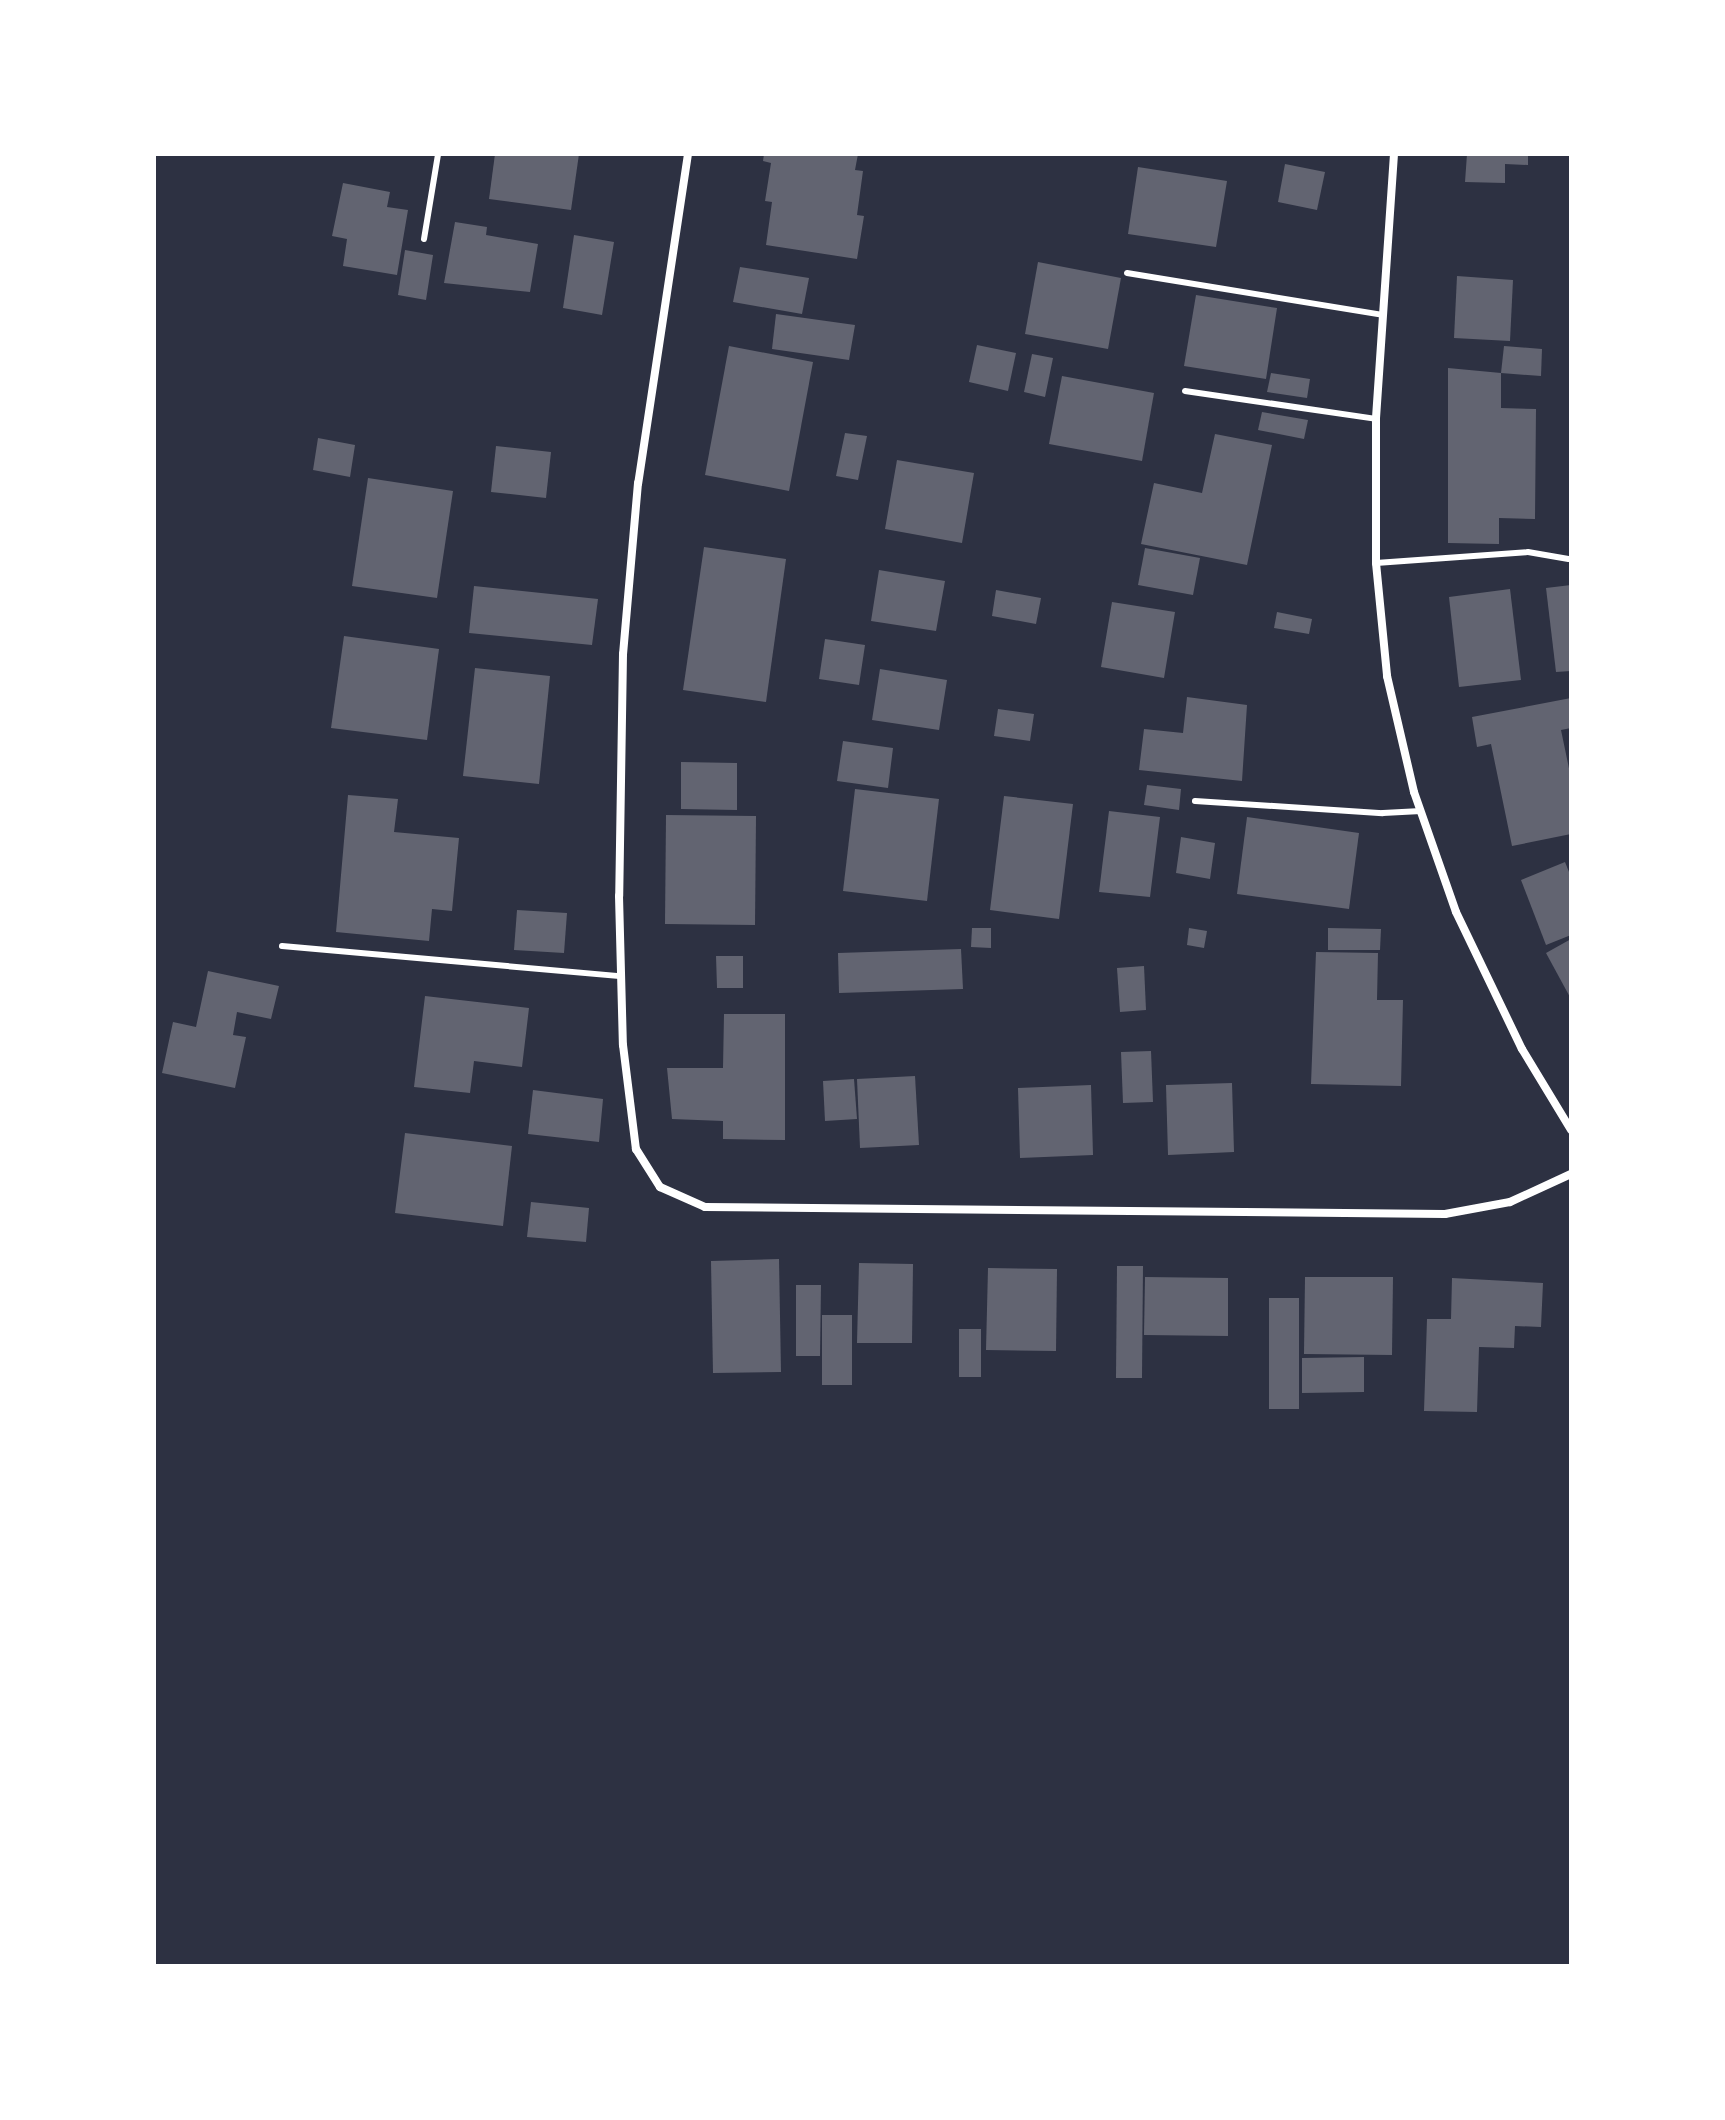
<!DOCTYPE html>
<style>
body{margin:0}
#map{position:relative;width:1725px;height:2120px;overflow:hidden;background:#2d3142;font-family:Raleway,sans-serif}
div>[style]{position:absolute}
.building>*{inset:0;background:#626471}
.service>*{height:6px;margin:-3px;padding:0 3px;transform-origin:3px;border-radius:3px;background:#fff}
.minor>*{height:8px;margin:-4px;padding:0 4px;transform-origin:4px;border-radius:4px;background:#fff}
span{translate:-50% -50%;white-space:nowrap;text-align:center;line-height:1.15;-webkit-text-stroke:8px #fff;paint-order:stroke}
.frame{position:absolute;inset:0;border:156px solid #fff;pointer-events:none}
</style>
<div id="map">
<div class="building">
<i style="clip-path:polygon(495px 154px,579px 154px,571px 210px,489px 199px)"></i>
<i style="clip-path:polygon(764px 154px,858px 154px,855px 170px,863px 171px,857px 215px,864px 216px,857px 259px,766px 245px,772px 202px,765px 201px,771px 163px,763px 161px)"></i>
<i style="clip-path:polygon(1467px 154px,1528px 154px,1528px 165px,1505px 164px,1505px 183px,1465px 182px)"></i>
<i style="clip-path:polygon(1285px 164px,1325px 172px,1317px 210px,1278px 202px)"></i>
<i style="clip-path:polygon(1138px 167px,1227px 181px,1216px 247px,1128px 234px)"></i>
<i style="clip-path:polygon(343px 183px,390px 192px,387px 207px,408px 210px,397px 275px,343px 266px,347px 239px,332px 236px)"></i>
<i style="clip-path:polygon(455px 222px,487px 227px,486px 235px,538px 244px,530px 292px,444px 283px)"></i>
<i style="clip-path:polygon(574px 235px,614px 242px,602px 315px,563px 308px)"></i>
<i style="clip-path:polygon(405px 250px,433px 255px,426px 300px,398px 295px)"></i>
<i style="clip-path:polygon(1038px 262px,1121px 278px,1108px 349px,1025px 334px)"></i>
<i style="clip-path:polygon(740px 267px,809px 278px,802px 314px,733px 302px)"></i>
<i style="clip-path:polygon(1457px 276px,1513px 280px,1510px 341px,1454px 338px)"></i>
<i style="clip-path:polygon(1196px 295px,1277px 308px,1266px 379px,1184px 366px)"></i>
<i style="clip-path:polygon(776px 314px,855px 325px,849px 360px,772px 349px)"></i>
<i style="clip-path:polygon(977px 345px,1016px 353px,1008px 391px,969px 382px)"></i>
<i style="clip-path:polygon(729px 346px,813px 362px,789px 491px,705px 475px)"></i>
<i style="clip-path:polygon(1504px 346px,1542px 349px,1541px 376px,1501px 373px)"></i>
<i style="clip-path:polygon(1032px 354px,1053px 358px,1045px 397px,1024px 392px)"></i>
<i style="clip-path:polygon(1448px 368px,1501px 373px,1501px 408px,1536px 409px,1535px 519px,1499px 518px,1499px 544px,1448px 543px)"></i>
<i style="clip-path:polygon(1271px 373px,1310px 379px,1307px 398px,1267px 392px)"></i>
<i style="clip-path:polygon(1062px 376px,1154px 393px,1142px 461px,1049px 444px)"></i>
<i style="clip-path:polygon(1262px 412px,1308px 420px,1304px 439px,1258px 430px)"></i>
<i style="clip-path:polygon(845px 433px,867px 436px,858px 480px,836px 476px)"></i>
<i style="clip-path:polygon(1215px 434px,1272px 445px,1247px 565px,1141px 544px,1154px 483px,1202px 493px)"></i>
<i style="clip-path:polygon(318px 438px,355px 445px,350px 477px,313px 470px)"></i>
<i style="clip-path:polygon(496px 446px,551px 452px,546px 498px,491px 492px)"></i>
<i style="clip-path:polygon(897px 460px,974px 473px,962px 543px,885px 529px)"></i>
<i style="clip-path:polygon(368px 478px,453px 491px,437px 598px,352px 586px)"></i>
<i style="clip-path:polygon(704px 547px,786px 559px,766px 702px,683px 690px)"></i>
<i style="clip-path:polygon(1145px 548px,1200px 558px,1193px 595px,1138px 585px)"></i>
<i style="clip-path:polygon(879px 570px,945px 581px,936px 631px,871px 621px)"></i>
<i style="clip-path:polygon(1571px 585px,1571px 671px,1556px 672px,1546px 588px)"></i>
<i style="clip-path:polygon(474px 586px,598px 599px,592px 645px,469px 633px)"></i>
<i style="clip-path:polygon(1510px 589px,1521px 680px,1459px 687px,1449px 597px)"></i>
<i style="clip-path:polygon(996px 590px,1041px 598px,1036px 624px,992px 616px)"></i>
<i style="clip-path:polygon(1112px 602px,1175px 612px,1164px 678px,1101px 667px)"></i>
<i style="clip-path:polygon(1277px 612px,1312px 619px,1309px 634px,1274px 628px)"></i>
<i style="clip-path:polygon(344px 636px,439px 649px,427px 740px,331px 728px)"></i>
<i style="clip-path:polygon(825px 639px,865px 645px,859px 685px,819px 679px)"></i>
<i style="clip-path:polygon(475px 668px,550px 676px,539px 784px,463px 776px)"></i>
<i style="clip-path:polygon(880px 669px,947px 680px,939px 730px,872px 720px)"></i>
<i style="clip-path:polygon(1187px 697px,1247px 705px,1242px 781px,1139px 770px,1144px 729px,1183px 733px)"></i>
<i style="clip-path:polygon(1571px 698px,1571px 728px,1561px 730px,1571px 778px,1571px 834px,1512px 846px,1491px 744px,1477px 747px,1472px 717px)"></i>
<i style="clip-path:polygon(998px 709px,1034px 714px,1030px 741px,994px 736px)"></i>
<i style="clip-path:polygon(843px 741px,893px 748px,888px 788px,837px 781px)"></i>
<i style="clip-path:polygon(681px 762px,737px 763px,737px 810px,681px 809px)"></i>
<i style="clip-path:polygon(1147px 785px,1181px 789px,1179px 810px,1144px 805px)"></i>
<i style="clip-path:polygon(855px 789px,939px 799px,927px 901px,843px 891px)"></i>
<i style="clip-path:polygon(348px 795px,398px 799px,394px 832px,459px 838px,452px 911px,432px 909px,429px 941px,336px 932px)"></i>
<i style="clip-path:polygon(1004px 796px,1073px 804px,1059px 919px,990px 910px)"></i>
<i style="clip-path:polygon(1109px 811px,1160px 817px,1150px 897px,1099px 892px)"></i>
<i style="clip-path:polygon(666px 815px,756px 816px,755px 925px,665px 924px)"></i>
<i style="clip-path:polygon(1247px 817px,1359px 833px,1349px 909px,1237px 894px)"></i>
<i style="clip-path:polygon(1181px 837px,1215px 843px,1210px 879px,1176px 873px)"></i>
<i style="clip-path:polygon(1565px 862px,1571px 877px,1571px 935px,1546px 945px,1521px 880px)"></i>
<i style="clip-path:polygon(517px 910px,567px 913px,564px 953px,514px 950px)"></i>
<i style="clip-path:polygon(972px 928px,991px 928px,991px 948px,971px 947px)"></i>
<i style="clip-path:polygon(1189px 928px,1207px 931px,1204px 948px,1187px 945px)"></i>
<i style="clip-path:polygon(1328px 928px,1381px 929px,1380px 950px,1328px 950px)"></i>
<i style="clip-path:polygon(1571px 939px,1571px 999px,1546px 953px)"></i>
<i style="clip-path:polygon(961px 949px,963px 989px,839px 993px,838px 953px)"></i>
<i style="clip-path:polygon(1316px 952px,1378px 953px,1377px 1000px,1403px 1000px,1401px 1086px,1311px 1084px)"></i>
<i style="clip-path:polygon(716px 956px,743px 956px,743px 988px,717px 988px)"></i>
<i style="clip-path:polygon(1144px 966px,1146px 1010px,1120px 1012px,1117px 968px)"></i>
<i style="clip-path:polygon(208px 971px,279px 986px,271px 1019px,237px 1012px,233px 1035px,246px 1037px,235px 1088px,162px 1073px,173px 1022px,196px 1027px)"></i>
<i style="clip-path:polygon(425px 996px,529px 1008px,522px 1067px,474px 1061px,470px 1093px,414px 1087px)"></i>
<i style="clip-path:polygon(724px 1014px,785px 1014px,785px 1140px,723px 1139px,723px 1121px,672px 1119px,667px 1068px,723px 1068px)"></i>
<i style="clip-path:polygon(1151px 1051px,1153px 1102px,1123px 1103px,1121px 1052px)"></i>
<i style="clip-path:polygon(915px 1076px,919px 1145px,860px 1148px,857px 1079px)"></i>
<i style="clip-path:polygon(854px 1079px,857px 1119px,825px 1121px,823px 1081px)"></i>
<i style="clip-path:polygon(1232px 1083px,1234px 1152px,1168px 1155px,1166px 1085px)"></i>
<i style="clip-path:polygon(1091px 1085px,1093px 1155px,1020px 1158px,1018px 1088px)"></i>
<i style="clip-path:polygon(533px 1090px,603px 1099px,599px 1142px,528px 1134px)"></i>
<i style="clip-path:polygon(405px 1133px,512px 1146px,503px 1226px,395px 1213px)"></i>
<i style="clip-path:polygon(531px 1202px,589px 1208px,586px 1242px,527px 1237px)"></i>
<i style="clip-path:polygon(779px 1259px,781px 1372px,713px 1373px,711px 1261px)"></i>
<i style="clip-path:polygon(859px 1263px,913px 1264px,912px 1343px,857px 1343px)"></i>
<i style="clip-path:polygon(1117px 1266px,1143px 1266px,1142px 1378px,1116px 1378px)"></i>
<i style="clip-path:polygon(988px 1268px,1057px 1269px,1056px 1351px,986px 1350px)"></i>
<i style="clip-path:polygon(1145px 1277px,1228px 1278px,1228px 1336px,1144px 1335px)"></i>
<i style="clip-path:polygon(1305px 1277px,1393px 1277px,1392px 1355px,1304px 1354px)"></i>
<i style="clip-path:polygon(1452px 1278px,1543px 1283px,1541px 1327px,1515px 1326px,1514px 1348px,1479px 1347px,1477px 1412px,1424px 1411px,1427px 1319px,1451px 1319px)"></i>
<i style="clip-path:polygon(796px 1285px,821px 1285px,820px 1356px,796px 1356px)"></i>
<i style="clip-path:polygon(1269px 1298px,1299px 1298px,1299px 1409px,1269px 1409px)"></i>
<i style="clip-path:polygon(822px 1315px,852px 1315px,852px 1385px,822px 1385px)"></i>
<i style="clip-path:polygon(959px 1329px,981px 1329px,981px 1377px,959px 1377px)"></i>
<i style="clip-path:polygon(1364px 1357px,1364px 1392px,1302px 1393px,1302px 1358px)"></i>
</div>
<div class="service">
<i style="left:424px;top:239px;width:86px;rotate:-80.6deg"></i>
<i style="left:1127px;top:273px;width:259px;rotate:9.3deg"></i>
<i style="left:1185px;top:391px;width:193px;rotate:8.3deg"></i>
<i style="left:1376px;top:563px;width:152px;rotate:-4.1deg"></i>
<i style="left:1528px;top:552px;width:41px;rotate:9.9deg"></i>
<i style="left:1195px;top:801px;width:188px;rotate:3.7deg"></i>
<i style="left:1383px;top:813px;width:38px;rotate:-3deg"></i>
<i style="left:282px;top:946px;width:339px;rotate:5.1deg"></i>
</div>
<div class="minor">
<i style="left:688px;top:154px;width:333px;rotate:98.6deg"></i>
<i style="left:638px;top:483px;width:172px;rotate:95deg"></i>
<i style="left:623px;top:654px;width:242px;rotate:90.9deg"></i>
<i style="left:619px;top:896px;width:149px;rotate:88.5deg"></i>
<i style="left:623px;top:1045px;width:105px;rotate:82.9deg"></i>
<i style="left:636px;top:1149px;width:45px;rotate:57.7deg"></i>
<i style="left:660px;top:1187px;width:49px;rotate:24deg"></i>
<i style="left:705px;top:1207px;width:740px;rotate:0.54deg"></i>
<i style="left:1445px;top:1214px;width:66px;rotate:-10.5deg"></i>
<i style="left:1510px;top:1202px;width:67px;rotate:-24.7deg"></i>
<i style="left:1394px;top:154px;width:266px;rotate:93.9deg"></i>
<i style="left:1376px;top:419px;width:144px;rotate:90deg"></i>
<i style="left:1376px;top:563px;width:114px;rotate:84.4deg"></i>
<i style="left:1387px;top:676px;width:119px;rotate:76.9deg"></i>
<i style="left:1414px;top:792px;width:127px;rotate:70.7deg"></i>
<i style="left:1456px;top:912px;width:152px;rotate:64.3deg"></i>
<i style="left:1522px;top:1049px;width:95px;rotate:58.8deg"></i>
</div>
<div class="frame"></div>
</div>
